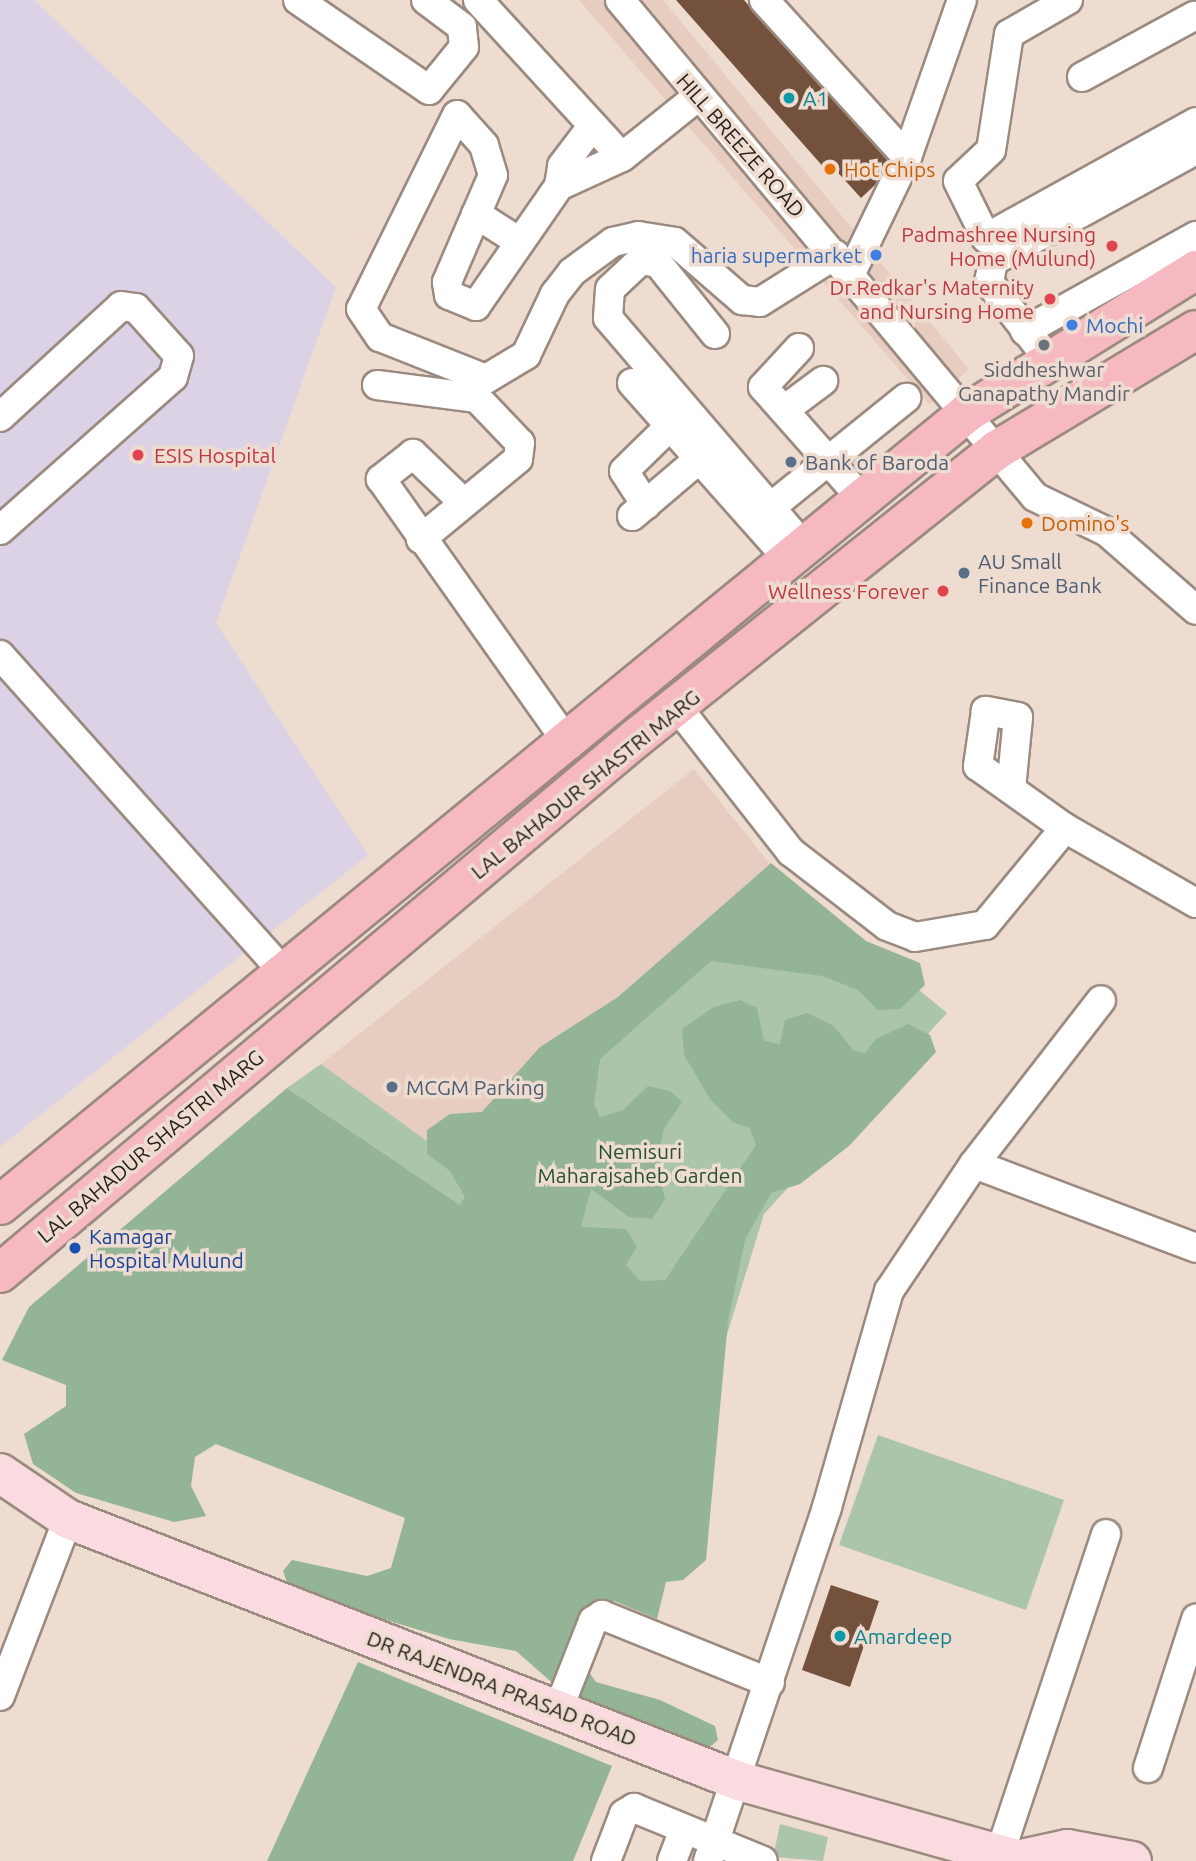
<!DOCTYPE html>
<style>
body{margin:0}
#map{position:relative;width:1196px;height:1861px;overflow:hidden;background:#efdcd1;font-family:Ubuntu,sans-serif}
div>[style]{position:absolute}
.built>*{inset:0;background:#e7cdbf}
.medical>*{inset:0;background:#dcd2e6}
.green>*{inset:0;background:#abc5ac}
.forest>*{inset:0;background:#94b496}
.building>*{inset:0;background:#73513c}
.roads{filter:drop-shadow(2px 0 #9b8a7f) drop-shadow(-2px 0 #9b8a7f) drop-shadow(0 2px #9b8a7f) drop-shadow(0 -2px #9b8a7f)}
.street>*{height:28px;margin:-14px;padding:0 14px;transform-origin:14px;border-radius:14px;background:#fff}
.secondary>*{height:38px;margin:-19px;padding:0 19px;transform-origin:19px;border-radius:19px;background:#fadce0}
.primary>*{height:38px;margin:-19px;padding:0 19px;transform-origin:19px;border-radius:19px;background:#f6b8c1}
.dots>*{width:19px;height:19px;translate:-50% -50%;box-sizing:border-box;border:4px solid #efdcd1;border-radius:50%}
span{translate:-50% -50%;white-space:nowrap;text-align:center;line-height:1.15;-webkit-text-stroke:7px #efdcd1;paint-order:stroke}
.culture-label{font-size:21px;color:#0d838f}
.left{translate:0 -50%;text-align:left}
.street-label{font-size:21px;color:#241e19}
.food-label{font-size:21px;color:#c56008}
.health-label{font-size:21px;color:#be3a42}
.right{translate:-100% -50%;text-align:right}
.shop-label{font-size:21px;color:#366cbe}
.worship-label{font-size:21px;color:#5b616d}
.service-label{font-size:21px;color:#4e5e75}
.park-label{font-size:21px;color:#23532a}
.transit-label{font-size:21px;color:#164399}
</style>
<div id="map">
<div class="built">
<i style="clip-path:polygon(579px 0,663px 0,969px 369px,930px 405px)"></i>
<i style="clip-path:polygon(694px 769px,778px 874px,442px 1153px,321px 1064px)"></i>
</div>
<div class="medical">
<i style="clip-path:polygon(0 0,34px 0,336px 287px,216px 623px,368px 855px,0 1147px)"></i>
</div>
<div class="green">
<i style="clip-path:polygon(778px 874px,947px 1013px,764px 1214px,714px 1377px,287px 1088px,321px 1064px,442px 1152px)"></i>
<i style="clip-path:polygon(878px 1435px,1064px 1500px,1026px 1610px,839px 1545px)"></i>
<i style="clip-path:polygon(780px 1824px,828px 1837px,823px 1861px,773px 1857px)"></i>
</div>
<div class="forest">
<i style="clip-path:polygon(771px 863px,866px 941px,920px 963px,925px 985px,900px 1009px,878px 1010px,858px 990px,822px 976px,711px 961px,600px 1059px,594px 1104px,600px 1117px,623px 1110px,648px 1086px,670px 1091px,682px 1102px,664px 1129px,656px 1163px,665px 1199px,652px 1219px,629px 1217px,591px 1189px,581px 1227px,626px 1229px,637px 1246px,626px 1265px,640px 1281px,665px 1280px,756px 1145px,750px 1128px,734px 1123px,710px 1099px,684px 1055px,682px 1029px,714px 1007px,740px 1000px,757px 1008px,764px 1041px,780px 1044px,785px 1020px,807px 1013px,834px 1026px,853px 1050px,865px 1053px,876px 1039px,908px 1024px,930px 1035px,936px 1052px,849px 1146px,800px 1184px,771px 1193px,745px 1240px,728px 1321px,706px 1560px,683px 1580px,666px 1582px,657px 1619px,614px 1601px,590px 1619px,576px 1654px,596px 1682px,660px 1700px,715px 1726px,718px 1740px,706px 1750px,609px 1717px,557px 1687px,516px 1651px,449px 1639px,290px 1591px,283px 1571px,292px 1560px,367px 1576px,391px 1568px,405px 1518px,216px 1444px,195px 1457px,191px 1486px,206px 1516px,174px 1522px,76px 1493px,33px 1464px,24px 1434px,66px 1406px,66px 1385px,2px 1360px,29px 1307px,287px 1088px,460px 1205px,465px 1197px,450px 1171px,427px 1154px,427px 1130px,450px 1114px,482px 1112px,540px 1047px,618px 997px)"></i>
<i style="clip-path:polygon(358px 1662px,612px 1766px,573px 1861px,267px 1861px)"></i>
</div>
<div class="building">
<i style="clip-path:polygon(676px 0,744px 0,887px 160px,875px 185px,861px 198px,831px 165px,826px 170px)"></i>
<i style="clip-path:polygon(831px 1585px,879px 1601px,850px 1687px,802px 1670px)"></i>
</div>
<div class="roads">
<div class="street">
<i style="left:298px;top:0;width:159px;rotate:34.5deg"></i>
<i style="left:429px;top:90px;width:55px;rotate:-50.9deg"></i>
<i style="left:464px;top:47px;width:20px;rotate:-96deg"></i>
<i style="left:462px;top:27px;width:45px;rotate:-143.1deg"></i>
<i style="left:478px;top:0;width:213px;rotate:47.5deg"></i>
<i style="left:620px;top:0;width:647px;rotate:50.14deg"></i>
<i style="left:1035px;top:497px;width:80px;rotate:25.9deg"></i>
<i style="left:1107px;top:532px;width:118px;rotate:41.2deg"></i>
<i style="left:764px;top:0;width:212px;rotate:47.7deg"></i>
<i style="left:1068px;top:0;width:68px;rotate:150deg"></i>
<i style="left:1009px;top:34px;width:117px;rotate:98.8deg"></i>
<i style="left:991px;top:150px;width:45px;rotate:136.8deg"></i>
<i style="left:958px;top:181px;width:64px;rotate:63.8deg"></i>
<i style="left:986px;top:238px;width:240px;rotate:-28.9deg"></i>
<i style="left:1082px;top:77px;width:128px;rotate:-28.6deg"></i>
<i style="left:697px;top:97px;width:96px;rotate:141.3deg"></i>
<i style="left:622px;top:157px;width:69px;rotate:155.3deg"></i>
<i style="left:559px;top:186px;width:146px;rotate:124.7deg"></i>
<i style="left:476px;top:306px;width:29px;rotate:-158deg"></i>
<i style="left:449px;top:295px;width:13px;rotate:-99deg"></i>
<i style="left:447px;top:282px;width:116px;rotate:-66.7deg"></i>
<i style="left:493px;top:175px;width:31px;rotate:-107deg"></i>
<i style="left:484px;top:145px;width:40px;rotate:-132deg"></i>
<i style="left:457px;top:115px;width:216px;rotate:116.3deg"></i>
<i style="left:361px;top:309px;width:34px;rotate:56deg"></i>
<i style="left:380px;top:337px;width:114px;rotate:21.6deg"></i>
<i style="left:486px;top:379px;width:47px;rotate:-31deg"></i>
<i style="left:526px;top:355px;width:68px;rotate:-64.6deg"></i>
<i style="left:555px;top:294px;width:28px;rotate:-52deg"></i>
<i style="left:572px;top:272px;width:51px;rotate:-36.2deg"></i>
<i style="left:613px;top:242px;width:26px;rotate:-13deg"></i>
<i style="left:638px;top:236px;width:37px;rotate:9deg"></i>
<i style="left:675px;top:242px;width:89px;rotate:40.9deg"></i>
<i style="left:742px;top:300px;width:18px;rotate:6deg"></i>
<i style="left:760px;top:302px;width:89px;rotate:-32.1deg"></i>
<i style="left:559px;top:186px;width:20px;rotate:-81deg"></i>
<i style="left:562px;top:166px;width:51px;rotate:-52.9deg"></i>
<i style="left:476px;top:214px;width:50px;rotate:32.7deg"></i>
<i style="left:851px;top:273px;width:129px;rotate:-64.2deg"></i>
<i style="left:907px;top:157px;width:166px;rotate:-70.7deg"></i>
<i style="left:1025px;top:331px;width:196px;rotate:-29.1deg"></i>
<i style="left:715px;top:334px;width:91px;rotate:-128.8deg"></i>
<i style="left:658px;top:263px;width:17px;rotate:-170deg"></i>
<i style="left:641px;top:260px;width:42px;rotate:136.9deg"></i>
<i style="left:610px;top:289px;width:29px;rotate:94deg"></i>
<i style="left:608px;top:318px;width:301px;rotate:49.4deg"></i>
<i style="left:799px;top:348px;width:53px;rotate:132.7deg"></i>
<i style="left:763px;top:387px;width:149px;rotate:48.5deg"></i>
<i style="left:1049px;top:360px;width:98px;rotate:-127.6deg"></i>
<i style="left:989px;top:282px;width:21px;rotate:-79deg"></i>
<i style="left:993px;top:261px;width:231px;rotate:-28.7deg"></i>
<i style="left:632px;top:383px;width:237px;rotate:48.4deg"></i>
<i style="left:377px;top:385px;width:101px;rotate:7.4deg"></i>
<i style="left:477px;top:398px;width:62px;rotate:46.3deg"></i>
<i style="left:520px;top:443px;width:16px;rotate:97deg"></i>
<i style="left:518px;top:459px;width:126px;rotate:140.5deg"></i>
<i style="left:784px;top:410px;width:49px;rotate:-36.6deg"></i>
<i style="left:0;top:417px;width:164px;rotate:-42.5deg"></i>
<i style="left:121px;top:306px;width:15px;rotate:8deg"></i>
<i style="left:136px;top:308px;width:64px;rotate:48.1deg"></i>
<i style="left:179px;top:356px;width:22px;rotate:106deg"></i>
<i style="left:173px;top:377px;width:231px;rotate:138.5deg"></i>
<i style="left:464px;top:503px;width:71px;rotate:-136.1deg"></i>
<i style="left:413px;top:454px;width:41px;rotate:142deg"></i>
<i style="left:381px;top:479px;width:326px;rotate:54.7deg"></i>
<i style="left:646px;top:505px;width:40px;rotate:-122.9deg"></i>
<i style="left:624px;top:471px;width:64px;rotate:-44.4deg"></i>
<i style="left:771px;top:507px;width:174px;rotate:-38.9deg"></i>
<i style="left:632px;top:516px;width:88px;rotate:-40.4deg"></i>
<i style="left:0;top:655px;width:428px;rotate:48.2deg"></i>
<i style="left:678px;top:708px;width:183px;rotate:51.9deg"></i>
<i style="left:791px;top:852px;width:121px;rotate:37.6deg"></i>
<i style="left:887px;top:926px;width:30px;rotate:21deg"></i>
<i style="left:915px;top:937px;width:71px;rotate:-9.7deg"></i>
<i style="left:985px;top:925px;width:126px;rotate:-50.5deg"></i>
<i style="left:1065px;top:828px;width:151px;rotate:29.8deg"></i>
<i style="left:1011px;top:789px;width:72px;rotate:-84.4deg"></i>
<i style="left:1018px;top:717px;width:33px;rotate:-169deg"></i>
<i style="left:986px;top:711px;width:56px;rotate:98.3deg"></i>
<i style="left:978px;top:766px;width:107px;rotate:35.5deg"></i>
<i style="left:974px;top:1164px;width:207px;rotate:-52.2deg"></i>
<i style="left:0;top:1696px;width:190px;rotate:-69deg"></i>
<i style="left:558px;top:1710px;width:96px;rotate:-68.5deg"></i>
<i style="left:593px;top:1621px;width:11px;rotate:-34deg"></i>
<i style="left:602px;top:1615px;width:181px;rotate:22deg"></i>
<i style="left:1148px;top:1768px;width:157px;rotate:-72.1deg"></i>
<i style="left:1000px;top:1853px;width:336px;rotate:-71.6deg"></i>
<i style="left:606px;top:1861px;width:50px;rotate:-69deg"></i>
<i style="left:624px;top:1814px;width:12px;rotate:-31deg"></i>
<i style="left:634px;top:1808px;width:139px;rotate:22.3deg"></i>
<i style="left:672px;top:1861px;width:34px;rotate:-69deg"></i>
<i style="left:708px;top:1861px;width:373px;rotate:-71.4deg"></i>
<i style="left:827px;top:1507px;width:225px;rotate:-74deg"></i>
<i style="left:889px;top:1291px;width:153px;rotate:-56.2deg"></i>
<i style="left:974px;top:1164px;width:237px;rotate:20.7deg"></i>
</div>
<div class="secondary">
<i style="left:0;top:1473px;width:82px;rotate:34.1deg"></i>
<i style="left:68px;top:1519px;width:720px;rotate:21.33deg"></i>
<i style="left:739px;top:1781px;width:296px;rotate:15.7deg"></i>
<i style="left:1021px;top:1859px;width:47px;rotate:-12.3deg"></i>
<i style="left:1067px;top:1849px;width:66px;rotate:10.5deg"></i>
</div>
<div class="primary">
<i style="left:0;top:1205px;width:1251px;rotate:-39.32deg"></i>
<i style="left:968px;top:412px;width:269px;rotate:-31.9deg"></i>
<i style="left:0;top:1273px;width:831px;rotate:-40.07deg"></i>
<i style="left:636px;top:738px;width:462px;rotate:-38.6deg"></i>
<i style="left:997px;top:450px;width:232px;rotate:-31.1deg"></i>
</div>
</div>
<div class="dots">
<i style="left:789px;top:98px;background:#0f9aa8"></i>
<i style="left:830px;top:169px;background:#e8710a"></i>
<i style="left:1112px;top:246px;background:#e0444e"></i>
<i style="left:876px;top:255px;background:#3f7fe0"></i>
<i style="left:1050px;top:299px;background:#e0444e"></i>
<i style="left:1072px;top:325px;background:#3f7fe0"></i>
<i style="left:1044px;top:345px;background:#6b7280"></i>
<i style="left:138px;top:455px;background:#e0444e"></i>
<i style="left:791px;top:462px;background:#5c6f8a"></i>
<i style="left:1027px;top:523px;background:#e8710a"></i>
<i style="left:964px;top:573px;background:#5c6f8a"></i>
<i style="left:943px;top:591px;background:#e0444e"></i>
<i style="left:392px;top:1087px;background:#5c6f8a"></i>
<i style="left:75px;top:1248px;background:#1a4fb4"></i>
<i style="left:840px;top:1636px;background:#0f9aa8"></i>
</div>
<div class="culture-label">
<span class="left" style="left:803px;top:98px">A1</span>
<span class="left" style="left:854px;top:1636px">Amardeep</span>
</div>
<div class="street-label">
<span style="left:741px;top:145px;rotate:49deg">HILL BREEZE ROAD</span>
<span style="left:585px;top:784px;rotate:-39deg">LAL BAHADUR SHASTRI MARG</span>
<span style="left:150px;top:1146px;rotate:-40deg">LAL BAHADUR SHASTRI MARG</span>
<span style="left:502px;top:1688px;rotate:21deg">DR RAJENDRA PRASAD ROAD</span>
</div>
<div class="food-label">
<span class="left" style="left:844px;top:169px">Hot Chips</span>
<span class="left" style="left:1041px;top:523px">Domino's</span>
</div>
<div class="health-label">
<span class="right" style="left:1096px;top:246px">Padmashree Nursing<br>Home (Mulund)</span>
<span class="right" style="left:1034px;top:299px">Dr.Redkar's Maternity<br>and Nursing Home</span>
<span class="left" style="left:154px;top:455px">ESIS Hospital</span>
<span class="right" style="left:929px;top:591px">Wellness Forever</span>
</div>
<div class="shop-label">
<span class="right" style="left:862px;top:255px">haria supermarket</span>
<span class="left" style="left:1086px;top:325px">Mochi</span>
</div>
<div class="worship-label">
<span style="left:1044px;top:381px">Siddheshwar<br>Ganapathy Mandir</span>
</div>
<div class="service-label">
<span class="left" style="left:805px;top:462px">Bank of Baroda</span>
<span class="left" style="left:978px;top:573px">AU Small<br>Finance Bank</span>
<span class="left" style="left:406px;top:1087px">MCGM Parking</span>
</div>
<div class="park-label">
<span style="left:640px;top:1163px">Nemisuri<br>Maharajsaheb Garden</span>
</div>
<div class="transit-label">
<span class="left" style="left:89px;top:1248px">Kamagar<br>Hospital Mulund</span>
</div>
</div>
